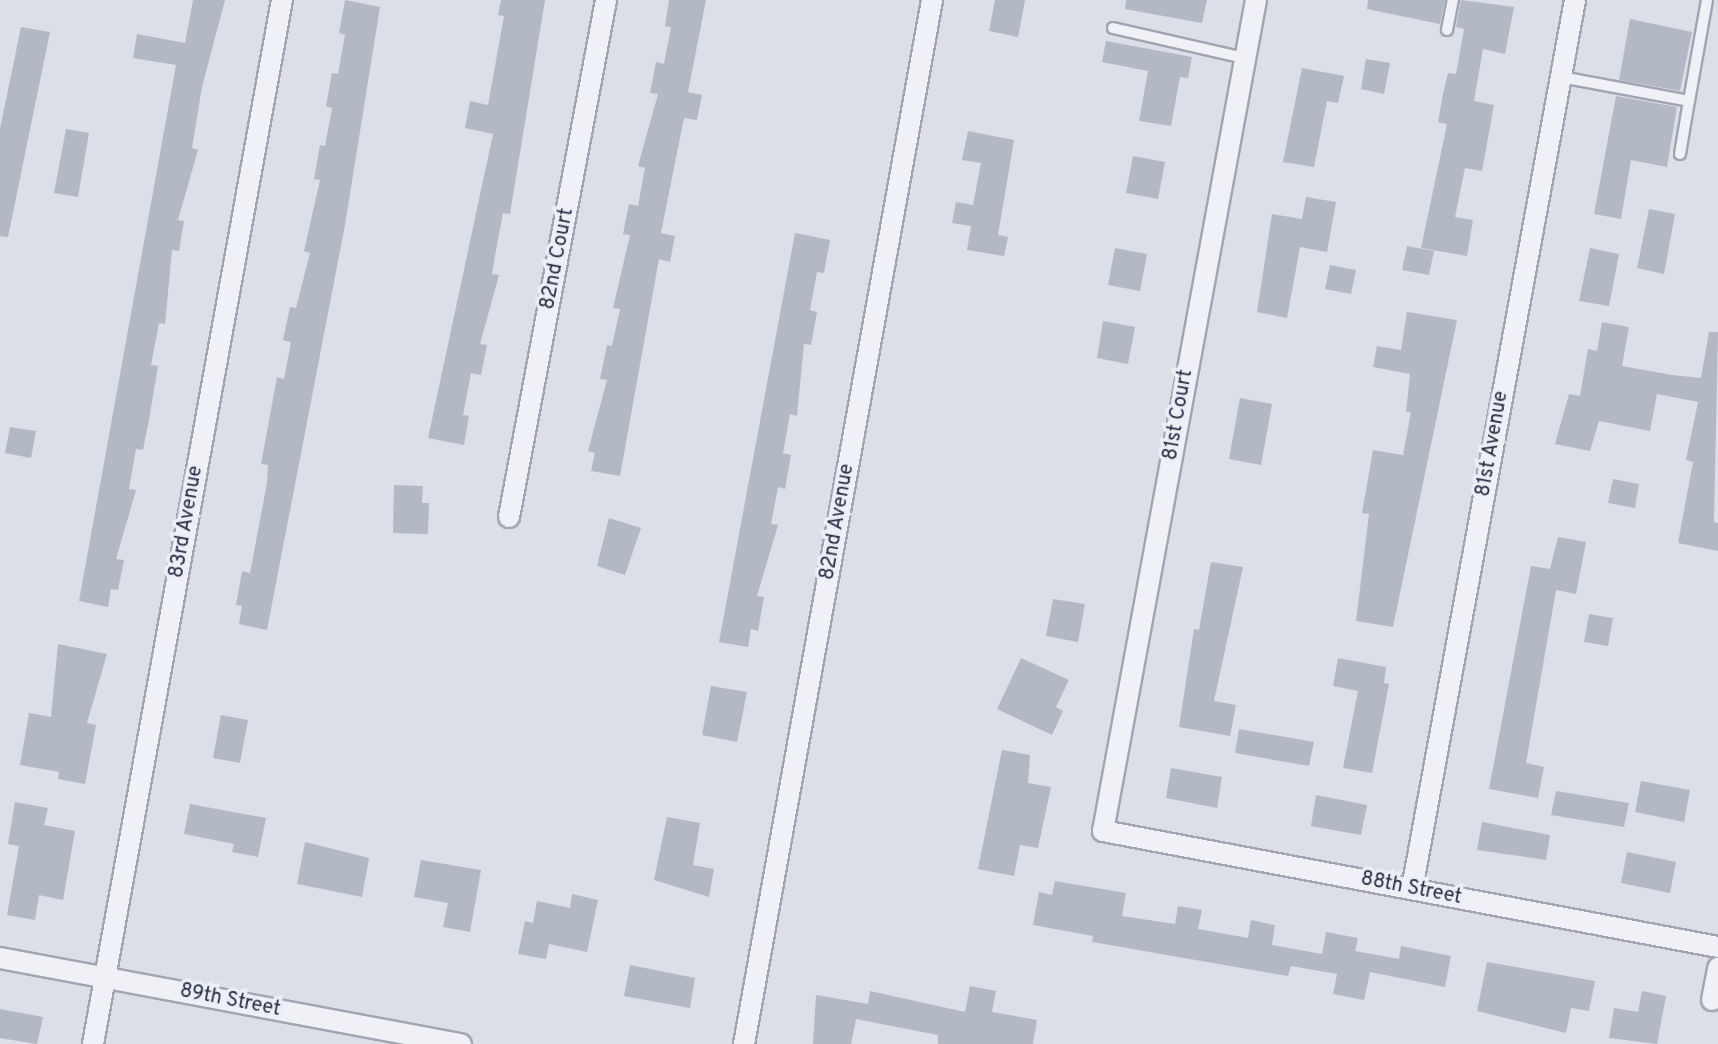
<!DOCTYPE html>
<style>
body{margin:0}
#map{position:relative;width:1718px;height:1044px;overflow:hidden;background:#dcdfe8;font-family:Overpass,sans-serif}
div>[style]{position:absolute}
.building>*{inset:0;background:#b3b8c5}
.roads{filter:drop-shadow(2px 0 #a1a5b2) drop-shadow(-2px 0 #a1a5b2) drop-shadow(0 2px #a1a5b2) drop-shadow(0 -2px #a1a5b2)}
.lane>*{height:10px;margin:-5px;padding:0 5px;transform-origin:5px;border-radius:5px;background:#eff1f6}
.street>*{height:20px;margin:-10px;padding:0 10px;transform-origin:10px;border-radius:10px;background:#eff1f6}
span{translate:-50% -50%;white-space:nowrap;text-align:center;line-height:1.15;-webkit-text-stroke:7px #eceff6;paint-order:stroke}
.street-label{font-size:20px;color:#242b40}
</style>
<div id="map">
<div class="building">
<i style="clip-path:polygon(193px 0,225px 0,202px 87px,192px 148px,198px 150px,178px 220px,184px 221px,179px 251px,172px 250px,165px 324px,159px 323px,151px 365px,158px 366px,149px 420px,143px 450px,136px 449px,129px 489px,136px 490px,116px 559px,124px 560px,118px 590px,111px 589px,108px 607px,79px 601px,176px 65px,133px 58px,137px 34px,185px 43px)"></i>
<i style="clip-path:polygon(345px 0,380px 7px,345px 225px,267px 630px,239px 624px,242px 606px,236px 605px,242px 571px,250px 573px,267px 483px,268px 465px,261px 464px,277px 377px,284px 379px,291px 342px,283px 340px,290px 307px,296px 308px,310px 253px,304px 251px,320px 180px,314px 179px,320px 145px,325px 146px,332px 108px,326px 106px,332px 73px,338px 74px,345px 35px,339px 33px)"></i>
<i style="clip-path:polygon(501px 0,545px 0,510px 214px,503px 213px,495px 256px,492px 274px,499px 275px,480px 344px,487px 345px,481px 375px,471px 373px,463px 415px,469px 416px,464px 445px,428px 438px,493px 134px,465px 128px,470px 101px,488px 105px,504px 16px,498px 15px)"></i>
<i style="clip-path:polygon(669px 0,706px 0,688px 92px,702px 95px,697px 120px,684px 118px,661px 233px,675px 236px,670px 262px,659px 259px,620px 476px,591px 471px,595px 453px,588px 451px,607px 380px,600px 379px,607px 345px,612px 346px,620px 309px,613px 308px,630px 235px,623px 234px,629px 204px,638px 206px,645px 168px,638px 166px,658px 94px,650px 93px,656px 62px,664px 64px,671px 27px,665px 26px)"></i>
<i style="clip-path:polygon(995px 0,1025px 0,1018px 37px,989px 31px)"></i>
<i style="clip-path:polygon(1126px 0,1207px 0,1202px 23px,1125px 9px)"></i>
<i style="clip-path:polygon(1368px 0,1445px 0,1440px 24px,1367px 9px)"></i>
<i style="clip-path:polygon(1461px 0,1514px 7px,1505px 54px,1483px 49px,1474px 101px,1494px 105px,1482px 171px,1465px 168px,1455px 217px,1473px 220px,1467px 256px,1421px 248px,1447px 124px,1438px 122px,1443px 94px,1448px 73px,1456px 74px,1464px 29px,1456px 27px)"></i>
<i style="clip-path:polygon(1630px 19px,1692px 32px,1680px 91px,1619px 80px)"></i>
<i style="clip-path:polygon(21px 27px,50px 32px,8px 237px,0 236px,0 129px)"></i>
<i style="clip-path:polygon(1106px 41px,1192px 57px,1188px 78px,1180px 77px,1171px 126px,1139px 121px,1148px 71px,1102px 62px)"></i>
<i style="clip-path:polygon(1366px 59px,1390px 63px,1384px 94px,1361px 89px)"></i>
<i style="clip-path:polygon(1302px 68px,1344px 76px,1338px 103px,1327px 101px,1314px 167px,1283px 162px)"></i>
<i style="clip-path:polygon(1616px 96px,1677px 107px,1667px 167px,1631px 160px,1621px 219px,1594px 214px)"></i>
<i style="clip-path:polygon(66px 129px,89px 133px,78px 197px,54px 193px)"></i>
<i style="clip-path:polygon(968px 131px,1014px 140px,998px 235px,1008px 237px,1004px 256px,967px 250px,971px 226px,952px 223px,956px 202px,973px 205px,981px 163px,962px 160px)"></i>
<i style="clip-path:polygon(1133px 156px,1165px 162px,1158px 199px,1126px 193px)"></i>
<i style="clip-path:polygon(1306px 197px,1336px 202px,1327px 252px,1300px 247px,1287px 318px,1257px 312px,1272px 214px,1302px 219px)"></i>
<i style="clip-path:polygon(1649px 209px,1675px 214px,1664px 274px,1637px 268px)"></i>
<i style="clip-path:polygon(795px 233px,830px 240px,824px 273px,817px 272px,810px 310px,817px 312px,811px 345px,804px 344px,797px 416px,790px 414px,783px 453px,791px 455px,785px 489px,778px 487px,771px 524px,778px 525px,757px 596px,764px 597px,758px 631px,751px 629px,748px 647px,719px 642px)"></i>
<i style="clip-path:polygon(1407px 246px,1434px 251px,1429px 275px,1402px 270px)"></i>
<i style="clip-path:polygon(1115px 248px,1147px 254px,1140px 291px,1108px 285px)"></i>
<i style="clip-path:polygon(1590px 248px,1619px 254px,1609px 306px,1579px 301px)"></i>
<i style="clip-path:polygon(1330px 265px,1356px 270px,1351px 294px,1325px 289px)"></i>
<i style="clip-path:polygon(1407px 312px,1457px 320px,1393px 627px,1356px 621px,1369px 514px,1362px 513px,1373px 450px,1403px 455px,1411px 412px,1406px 412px,1410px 374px,1373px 367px,1377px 346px,1401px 350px)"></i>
<i style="clip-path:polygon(1103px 321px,1135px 327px,1128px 364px,1097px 358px)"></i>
<i style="clip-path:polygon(1602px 322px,1629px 327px,1622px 366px,1672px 375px,1701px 378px,1709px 332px,1718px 332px,1714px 522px,1718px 523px,1718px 551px,1678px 543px,1693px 462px,1686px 460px,1698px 402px,1657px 394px,1650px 431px,1599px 421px,1590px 451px,1555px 444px,1569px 394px,1580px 396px,1588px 349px,1597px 351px)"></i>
<i style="clip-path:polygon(1240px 398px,1272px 404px,1261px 465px,1229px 459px)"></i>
<i style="clip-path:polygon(10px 427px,36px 431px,31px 458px,5px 453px)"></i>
<i style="clip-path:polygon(1613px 479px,1639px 484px,1635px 508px,1608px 503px)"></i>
<i style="clip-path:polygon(394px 485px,423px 486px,422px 503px,429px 503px,428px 534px,393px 533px)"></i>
<i style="clip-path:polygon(609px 518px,641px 528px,625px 575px,597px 566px)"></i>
<i style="clip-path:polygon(1558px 537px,1586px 542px,1576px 594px,1556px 590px,1526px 763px,1544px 767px,1538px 798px,1489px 789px,1531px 566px,1550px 569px)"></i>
<i style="clip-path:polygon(1211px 562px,1243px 567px,1214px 701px,1236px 705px,1230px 736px,1179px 727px,1194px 629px,1199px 630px)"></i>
<i style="clip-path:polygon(1053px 599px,1085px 604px,1078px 642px,1046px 636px)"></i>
<i style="clip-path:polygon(1589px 614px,1613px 618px,1608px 646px,1584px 642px)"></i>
<i style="clip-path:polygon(58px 644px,107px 654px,87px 723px,96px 725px,85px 784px,58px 779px,59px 772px,20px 765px,29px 713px,51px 717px)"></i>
<i style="clip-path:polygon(1021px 658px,1069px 680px,1056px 707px,1063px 711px,1052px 735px,997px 709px)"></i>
<i style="clip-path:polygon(1338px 658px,1386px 667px,1384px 683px,1389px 684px,1372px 773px,1343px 768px,1358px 691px,1333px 686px)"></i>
<i style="clip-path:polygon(711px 686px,747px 692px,737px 742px,702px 735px)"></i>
<i style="clip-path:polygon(221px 715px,248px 720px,240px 763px,213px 758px)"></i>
<i style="clip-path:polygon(1239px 729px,1314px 742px,1309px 766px,1235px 753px)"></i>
<i style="clip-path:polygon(1002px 750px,1030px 755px,1028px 783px,1051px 787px,1038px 848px,1020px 845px,1014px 876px,978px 869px)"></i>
<i style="clip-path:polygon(1171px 768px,1222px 777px,1217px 808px,1166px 798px)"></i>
<i style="clip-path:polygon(1641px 781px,1690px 790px,1684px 822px,1635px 812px)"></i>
<i style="clip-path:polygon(1556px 791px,1629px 803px,1624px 827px,1551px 815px)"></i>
<i style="clip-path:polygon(1316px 795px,1367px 805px,1361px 835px,1311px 826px)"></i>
<i style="clip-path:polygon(15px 802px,48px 808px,44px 825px,75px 831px,63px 900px,39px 895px,35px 920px,7px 915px,19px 846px,8px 844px)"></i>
<i style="clip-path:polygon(190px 804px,266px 818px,258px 857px,232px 852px,234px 844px,184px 834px)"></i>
<i style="clip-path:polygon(667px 817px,700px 823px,693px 865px,714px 869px,709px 897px,654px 880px)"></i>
<i style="clip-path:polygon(1482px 822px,1550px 835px,1546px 860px,1477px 850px)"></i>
<i style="clip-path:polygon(305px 842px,369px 858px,362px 897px,297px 884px)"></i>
<i style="clip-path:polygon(1627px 852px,1676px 862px,1670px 893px,1621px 883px)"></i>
<i style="clip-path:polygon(421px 860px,481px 870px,470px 932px,443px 927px,448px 903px,414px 897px)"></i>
<i style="clip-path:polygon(1055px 881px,1126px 893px,1122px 916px,1175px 924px,1178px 906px,1202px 910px,1198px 929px,1248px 938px,1251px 920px,1275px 925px,1272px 945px,1322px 954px,1326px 932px,1358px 938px,1355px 951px,1399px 959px,1401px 946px,1451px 956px,1445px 987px,1370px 972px,1364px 1000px,1333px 994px,1337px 974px,1291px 966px,1288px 976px,1092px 942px,1093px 936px,1033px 925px,1039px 892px,1052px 895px)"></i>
<i style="clip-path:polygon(572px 894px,598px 900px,587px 952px,549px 944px,546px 959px,518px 954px,525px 921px,533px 923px,537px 901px,570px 908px)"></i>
<i style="clip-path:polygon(1487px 962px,1595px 981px,1589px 1011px,1571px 1008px,1566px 1033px,1477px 1011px)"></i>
<i style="clip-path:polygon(630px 965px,695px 978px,690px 1008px,624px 996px)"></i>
<i style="clip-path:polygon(970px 986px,996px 991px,992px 1012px,1037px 1020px,1033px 1044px,938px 1044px,938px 1035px,856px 1019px,851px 1044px,813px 1044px,816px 995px,868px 1004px,870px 991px,965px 1012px)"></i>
<i style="clip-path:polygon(1642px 991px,1666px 996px,1657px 1044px,1609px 1038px,1614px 1008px,1638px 1012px)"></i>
<i style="clip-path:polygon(0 1009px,43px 1017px,37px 1044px,0 1038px)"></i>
</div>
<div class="roads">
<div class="lane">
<i style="left:1113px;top:28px;width:134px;rotate:12.9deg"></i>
<i style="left:1447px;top:30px;width:31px;rotate:-79deg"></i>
<i style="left:1561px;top:77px;width:130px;rotate:10.6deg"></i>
<i style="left:1689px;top:101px;width:103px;rotate:-79.9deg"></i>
<i style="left:1680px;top:154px;width:54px;rotate:-80.4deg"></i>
</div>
<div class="street">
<i style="left:1256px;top:0;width:845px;rotate:100.43deg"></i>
<i style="left:1103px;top:831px;width:626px;rotate:10.68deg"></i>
<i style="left:509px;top:517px;width:526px;rotate:-79.37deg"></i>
<i style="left:1412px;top:889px;width:904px;rotate:-79.61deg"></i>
<i style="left:0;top:958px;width:469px;rotate:10.6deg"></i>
<i style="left:1712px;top:1000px;width:33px;rotate:-79deg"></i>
<i style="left:93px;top:1044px;width:1061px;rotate:-79.74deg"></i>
<i style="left:744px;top:1044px;width:1061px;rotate:-79.79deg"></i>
</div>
</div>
<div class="street-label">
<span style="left:558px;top:259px;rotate:-79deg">82nd Court</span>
<span style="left:1179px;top:415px;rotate:-80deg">81st Court</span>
<span style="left:1493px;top:444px;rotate:-80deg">81st Avenue</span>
<span style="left:187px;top:522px;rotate:-80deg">83rd Avenue</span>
<span style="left:838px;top:522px;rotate:-80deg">82nd Avenue</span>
<span style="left:1411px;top:889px;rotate:11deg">88th Street</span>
<span style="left:230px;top:1001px;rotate:11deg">89th Street</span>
</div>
</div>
